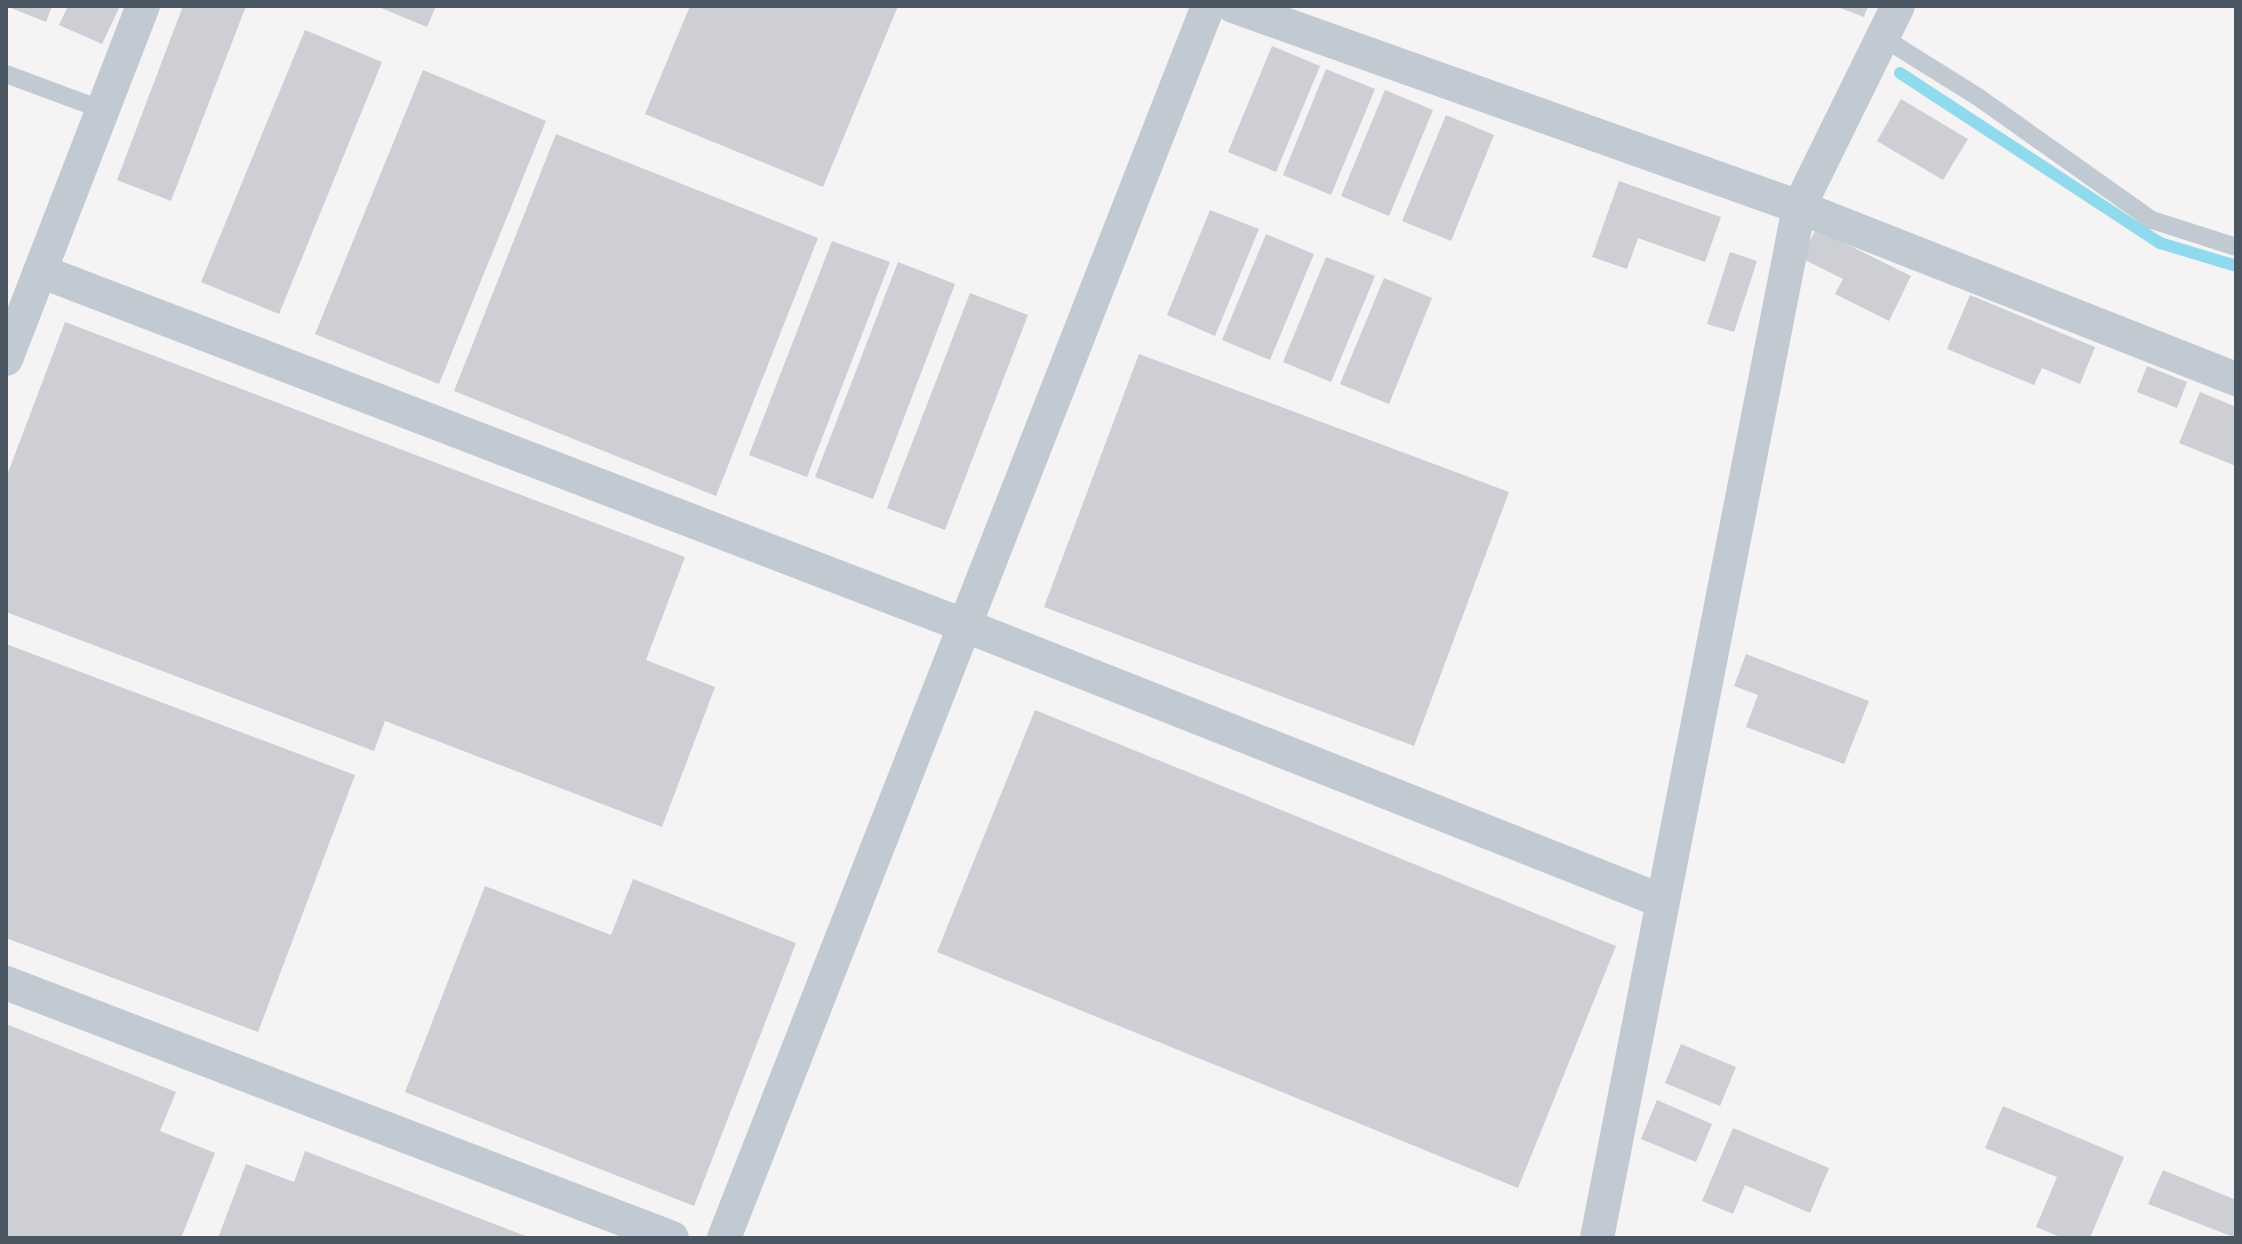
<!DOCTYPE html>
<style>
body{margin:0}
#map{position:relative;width:2242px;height:1244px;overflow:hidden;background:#f5f3f3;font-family:Arial,sans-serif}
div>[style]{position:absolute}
.stream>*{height:12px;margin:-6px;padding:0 6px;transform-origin:6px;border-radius:6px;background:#90daee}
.building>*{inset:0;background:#cdcfd5}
.service>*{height:18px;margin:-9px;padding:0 9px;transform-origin:9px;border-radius:9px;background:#c1cad2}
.minor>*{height:34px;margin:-17px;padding:0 17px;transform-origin:17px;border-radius:17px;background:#c1cad2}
span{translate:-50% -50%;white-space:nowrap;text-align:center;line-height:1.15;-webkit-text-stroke:6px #fff;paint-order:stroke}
.frame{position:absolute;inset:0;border:8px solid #4a5661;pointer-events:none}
</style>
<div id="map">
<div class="stream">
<i style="left:1900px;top:73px;width:311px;rotate:33.2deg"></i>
<i style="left:2160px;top:243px;width:79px;rotate:16.8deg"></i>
</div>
<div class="building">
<i style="clip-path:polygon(6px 6px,52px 6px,46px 22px)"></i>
<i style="clip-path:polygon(68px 6px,120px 6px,102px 44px,59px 25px)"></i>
<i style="clip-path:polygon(183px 6px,246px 6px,171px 201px,117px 180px)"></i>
<i style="clip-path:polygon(376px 6px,436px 6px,427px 27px)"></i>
<i style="clip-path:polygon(690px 6px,898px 6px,823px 187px,645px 114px)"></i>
<i style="clip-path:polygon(1835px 6px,1868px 6px,1864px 17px)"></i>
<i style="clip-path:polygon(305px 30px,382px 62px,279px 314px,201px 282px)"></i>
<i style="clip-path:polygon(1272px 46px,1320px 66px,1276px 172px,1228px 152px)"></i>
<i style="clip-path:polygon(1326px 69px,1375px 89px,1331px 195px,1283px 175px)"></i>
<i style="clip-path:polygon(423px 70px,546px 121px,439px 384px,315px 334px)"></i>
<i style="clip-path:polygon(1385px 90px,1433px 110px,1389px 216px,1341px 196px)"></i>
<i style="clip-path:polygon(1901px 99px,1968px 139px,1943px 180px,1877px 141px)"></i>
<i style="clip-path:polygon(1446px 115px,1494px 135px,1451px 241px,1402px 221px)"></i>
<i style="clip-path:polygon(556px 134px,818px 238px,716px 496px,454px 391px)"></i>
<i style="clip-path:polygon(1619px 181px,1721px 217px,1705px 262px,1638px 238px,1627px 269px,1592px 257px)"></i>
<i style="clip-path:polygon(1210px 210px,1259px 229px,1215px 336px,1167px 315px)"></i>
<i style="clip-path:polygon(1816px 229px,1911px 276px,1889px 321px,1835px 294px,1843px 279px,1801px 258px)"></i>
<i style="clip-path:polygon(1266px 234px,1314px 254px,1270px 360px,1222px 340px)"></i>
<i style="clip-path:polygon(832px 241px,890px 262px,807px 477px,749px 455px)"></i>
<i style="clip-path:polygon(1730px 252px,1757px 261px,1734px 332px,1707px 324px)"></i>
<i style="clip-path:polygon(1326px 257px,1375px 276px,1331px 382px,1283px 362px)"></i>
<i style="clip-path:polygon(898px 262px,955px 284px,873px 499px,815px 477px)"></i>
<i style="clip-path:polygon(1384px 278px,1432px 298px,1389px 404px,1340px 384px)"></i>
<i style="clip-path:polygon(970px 293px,1028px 315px,945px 530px,887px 508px)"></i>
<i style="clip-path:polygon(1970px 295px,2095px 347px,2080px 384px,2042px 368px,2034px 385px,1947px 349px)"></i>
<i style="clip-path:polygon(65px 322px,685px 557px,646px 660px,715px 687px,662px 827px,385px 721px,374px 751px,6px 612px,6px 478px)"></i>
<i style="clip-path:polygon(1139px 354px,1509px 492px,1414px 746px,1044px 607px)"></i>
<i style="clip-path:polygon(2147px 366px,2187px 382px,2177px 408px,2137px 392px)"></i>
<i style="clip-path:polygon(2200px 392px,2236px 407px,2236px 466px,2179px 443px)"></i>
<i style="clip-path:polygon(6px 644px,355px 775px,258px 1032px,6px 938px)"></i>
<i style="clip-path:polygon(1746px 654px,1869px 701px,1844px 764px,1746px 727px,1758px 695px,1734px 686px)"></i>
<i style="clip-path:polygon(1035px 710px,1616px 946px,1518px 1188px,937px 952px)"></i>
<i style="clip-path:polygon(633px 879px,796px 943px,694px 1206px,405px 1092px,485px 886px,611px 935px)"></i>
<i style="clip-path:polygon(6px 1024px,176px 1092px,160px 1131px,215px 1153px,181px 1238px,6px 1238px)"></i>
<i style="clip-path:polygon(1681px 1044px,1736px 1067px,1720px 1106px,1665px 1083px)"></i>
<i style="clip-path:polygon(1657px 1100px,1712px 1124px,1696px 1162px,1641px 1139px)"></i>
<i style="clip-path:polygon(2003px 1106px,2124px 1157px,2090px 1238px,2063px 1238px,2036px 1227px,2057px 1177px,1985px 1148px)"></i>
<i style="clip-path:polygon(1733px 1128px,1829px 1168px,1810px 1213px,1745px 1185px,1733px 1214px,1702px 1201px)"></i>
<i style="clip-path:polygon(305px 1151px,531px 1238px,218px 1238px,246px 1164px,294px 1182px)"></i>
<i style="clip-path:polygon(2163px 1170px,2236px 1200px,2236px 1238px,2148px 1204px)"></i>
</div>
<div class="service">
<i style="left:1882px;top:37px;width:113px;rotate:32deg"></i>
<i style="left:1978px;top:97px;width:213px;rotate:35.3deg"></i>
<i style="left:2152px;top:220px;width:88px;rotate:17.8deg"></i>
<i style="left:6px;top:74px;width:103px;rotate:20.4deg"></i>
</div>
<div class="minor">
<i style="left:1233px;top:6px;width:601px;rotate:19.55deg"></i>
<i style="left:1799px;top:207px;width:470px;rotate:21.5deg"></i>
<i style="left:40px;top:271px;width:992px;rotate:20.98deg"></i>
<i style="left:966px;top:626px;width:748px;rotate:21.56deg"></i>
<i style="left:6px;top:359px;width:379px;rotate:-68.8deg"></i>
<i style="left:6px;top:983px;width:713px;rotate:20.95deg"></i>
<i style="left:724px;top:1238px;width:1324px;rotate:-68.55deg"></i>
<i style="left:1597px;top:1238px;width:1051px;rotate:-78.91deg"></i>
<i style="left:1799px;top:207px;width:224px;rotate:-63.8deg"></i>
</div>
<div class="frame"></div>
</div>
